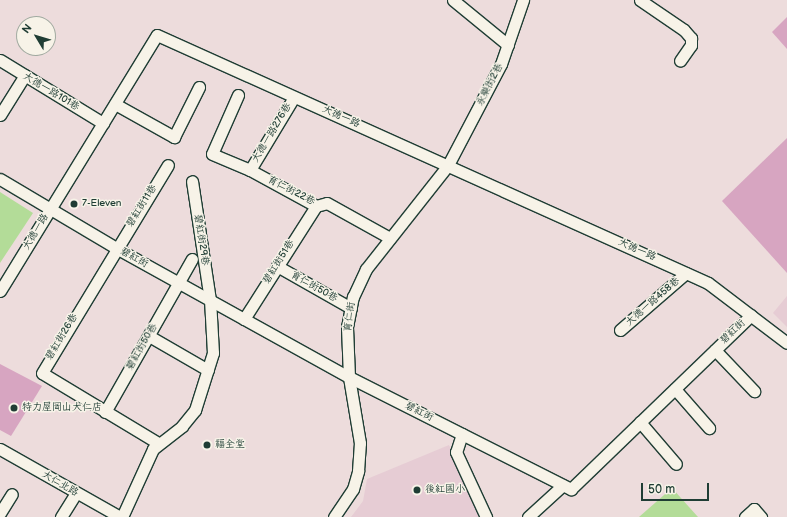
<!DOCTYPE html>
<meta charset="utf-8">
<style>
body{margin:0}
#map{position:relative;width:787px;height:517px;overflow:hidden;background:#eddcdc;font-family:"Balsamiq Sans","LXGW WenKai TC",sans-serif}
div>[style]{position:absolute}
.built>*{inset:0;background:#e6ccd4}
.green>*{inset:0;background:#b3dc98}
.building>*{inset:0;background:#d7a5c1}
.roads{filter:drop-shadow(1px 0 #1f3d34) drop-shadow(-1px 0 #1f3d34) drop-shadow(0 1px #1f3d34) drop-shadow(0 -1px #1f3d34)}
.minor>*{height:11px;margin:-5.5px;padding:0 5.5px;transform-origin:5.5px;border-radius:5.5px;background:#f7f3e8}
.dots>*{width:11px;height:11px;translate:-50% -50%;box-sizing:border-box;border:2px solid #f7f3e8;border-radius:50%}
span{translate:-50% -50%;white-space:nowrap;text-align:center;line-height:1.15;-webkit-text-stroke:3px #f7f3e8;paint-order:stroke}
.street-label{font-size:10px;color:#1f3d34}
.poi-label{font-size:10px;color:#1f3d34}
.left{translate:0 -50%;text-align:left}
.north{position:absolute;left:16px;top:16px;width:40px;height:40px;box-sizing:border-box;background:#f7f3e8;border:1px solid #a1aaa0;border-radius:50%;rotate:308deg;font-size:11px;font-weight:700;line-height:16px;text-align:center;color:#1f3d34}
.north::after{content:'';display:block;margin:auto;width:14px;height:18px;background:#1f3d34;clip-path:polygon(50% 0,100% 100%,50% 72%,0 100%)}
.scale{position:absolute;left:641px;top:483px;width:68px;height:18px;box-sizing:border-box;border:2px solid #1f3d34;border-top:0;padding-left:5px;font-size:12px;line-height:14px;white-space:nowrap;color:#1f3d34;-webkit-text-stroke:3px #f7f3e8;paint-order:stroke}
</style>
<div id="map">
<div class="built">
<i style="clip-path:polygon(787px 296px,787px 327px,773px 313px)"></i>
<i style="clip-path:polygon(449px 445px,482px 517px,351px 517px,363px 501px,367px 479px)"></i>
</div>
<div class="green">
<i style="clip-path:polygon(0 192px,33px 213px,0 263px)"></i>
<i style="clip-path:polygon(672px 488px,698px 517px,639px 517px)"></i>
</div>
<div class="building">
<i style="clip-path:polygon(787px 17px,787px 49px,772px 32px)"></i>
<i style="clip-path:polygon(787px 138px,787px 273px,722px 201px)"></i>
<i style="clip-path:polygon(0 364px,42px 386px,11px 436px,0 430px)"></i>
</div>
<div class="roads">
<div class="minor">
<i style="left:453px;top:0;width:71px;rotate:39.3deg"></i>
<i style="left:640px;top:0;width:53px;rotate:34.3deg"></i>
<i style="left:684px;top:30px;width:11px;rotate:49deg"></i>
<i style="left:691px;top:38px;width:7px;rotate:90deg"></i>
<i style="left:691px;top:45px;width:19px;rotate:125deg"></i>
<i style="left:0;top:60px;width:121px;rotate:31.5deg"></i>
<i style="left:238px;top:95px;width:64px;rotate:113.8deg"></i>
<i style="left:212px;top:154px;width:41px;rotate:22.8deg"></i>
<i style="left:250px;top:170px;width:75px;rotate:28.6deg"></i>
<i style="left:115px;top:104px;width:68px;rotate:29.2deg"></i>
<i style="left:174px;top:137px;width:56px;rotate:-63.4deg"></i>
<i style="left:0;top:115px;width:47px;rotate:-58deg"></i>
<i style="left:250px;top:170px;width:85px;rotate:-58.9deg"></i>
<i style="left:0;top:179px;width:135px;rotate:30.7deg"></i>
<i style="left:116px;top:248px;width:266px;rotate:29deg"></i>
<i style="left:349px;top:377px;width:249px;rotate:26.8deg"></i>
<i style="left:571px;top:489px;width:250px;rotate:-44deg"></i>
<i style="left:277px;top:266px;width:85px;rotate:29.6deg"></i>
<i style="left:0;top:291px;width:300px;rotate:-58.5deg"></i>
<i style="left:157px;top:35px;width:604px;rotate:24.23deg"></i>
<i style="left:708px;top:283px;width:99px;rotate:37.2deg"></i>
<i style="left:244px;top:319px;width:134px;rotate:-57.5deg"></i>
<i style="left:316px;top:206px;width:11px;rotate:-15deg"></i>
<i style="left:327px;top:203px;width:72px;rotate:29.1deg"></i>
<i style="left:620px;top:330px;width:87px;rotate:-40.8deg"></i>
<i style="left:149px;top:336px;width:68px;rotate:30deg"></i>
<i style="left:715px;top:350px;width:57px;rotate:46.4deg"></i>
<i style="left:675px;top:389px;width:52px;rotate:48.9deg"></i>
<i style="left:105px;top:412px;width:176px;rotate:-60.4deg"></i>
<i style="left:640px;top:422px;width:55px;rotate:49.4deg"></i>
<i style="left:462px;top:434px;width:19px;rotate:108deg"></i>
<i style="left:456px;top:452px;width:72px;rotate:65.2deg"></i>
<i style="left:158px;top:443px;width:135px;rotate:-148.9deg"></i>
<i style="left:42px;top:373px;width:243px;rotate:-58.8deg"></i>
<i style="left:0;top:449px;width:138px;rotate:29.5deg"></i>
<i style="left:0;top:513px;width:22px;rotate:-58deg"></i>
<i style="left:61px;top:517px;width:28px;rotate:-58deg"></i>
<i style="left:122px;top:517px;width:75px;rotate:-65.5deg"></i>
<i style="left:153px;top:449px;width:37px;rotate:-38deg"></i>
<i style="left:182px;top:426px;width:21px;rotate:-51deg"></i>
<i style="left:195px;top:410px;width:60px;rotate:-72.5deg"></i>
<i style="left:213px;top:353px;width:53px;rotate:-93.2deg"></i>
<i style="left:210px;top:300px;width:120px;rotate:-98.6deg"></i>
<i style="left:334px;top:517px;width:34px;rotate:-56deg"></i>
<i style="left:353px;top:489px;width:19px;rotate:-74deg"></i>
<i style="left:358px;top:471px;width:28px;rotate:-86deg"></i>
<i style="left:360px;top:443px;width:67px;rotate:-99.5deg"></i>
<i style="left:349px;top:377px;width:50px;rotate:-92.3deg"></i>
<i style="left:347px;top:327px;width:31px;rotate:-79deg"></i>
<i style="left:353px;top:297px;width:31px;rotate:-65deg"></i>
<i style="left:366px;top:269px;width:132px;rotate:-51.7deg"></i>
<i style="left:448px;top:165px;width:114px;rotate:-62.3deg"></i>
<i style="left:501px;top:64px;width:68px;rotate:-71deg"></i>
<i style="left:528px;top:517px;width:47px;rotate:-42.4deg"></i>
<i style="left:745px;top:517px;width:12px;rotate:-42deg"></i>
<i style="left:754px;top:509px;width:11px;rotate:49deg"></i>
</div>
</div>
<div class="dots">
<i style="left:74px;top:204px;background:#1f3d34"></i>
<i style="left:14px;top:408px;background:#1f3d34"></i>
<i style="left:207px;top:445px;background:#1f3d34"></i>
<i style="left:417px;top:490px;background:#1f3d34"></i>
</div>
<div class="street-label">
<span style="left:490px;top:85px;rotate:-63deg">永樂街2巷</span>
<span style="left:51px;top:92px;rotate:31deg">大德一路101巷</span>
<span style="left:341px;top:117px;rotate:24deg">大德一路</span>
<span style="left:272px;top:133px;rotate:-59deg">大德一路276巷</span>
<span style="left:291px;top:191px;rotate:27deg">育仁街22巷</span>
<span style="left:142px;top:206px;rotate:-58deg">碧紅街11巷</span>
<span style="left:36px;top:232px;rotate:-59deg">大德一路</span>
<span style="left:201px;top:240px;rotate:81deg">碧紅街29巷</span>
<span style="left:637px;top:250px;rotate:24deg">大德一路</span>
<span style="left:134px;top:258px;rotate:29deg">碧紅街</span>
<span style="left:279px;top:262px;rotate:-58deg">碧紅街51巷</span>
<span style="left:314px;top:287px;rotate:29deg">育仁街50巷</span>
<span style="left:653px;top:302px;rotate:-41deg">大德一路458巷</span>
<span style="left:350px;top:317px;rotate:-82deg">育仁街</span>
<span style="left:733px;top:332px;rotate:-44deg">碧紅街</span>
<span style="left:62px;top:337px;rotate:-59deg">碧紅街26巷</span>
<span style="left:142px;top:347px;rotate:-60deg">碧紅街50巷</span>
<span style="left:419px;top:412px;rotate:27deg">碧紅街</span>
<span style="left:60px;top:484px;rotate:30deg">大仁北路</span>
</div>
<div class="poi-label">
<span class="left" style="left:82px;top:204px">7-Eleven</span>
<span class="left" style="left:22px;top:408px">特力屋岡山大仁店</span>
<span class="left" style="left:215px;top:445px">福全堂</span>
<span class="left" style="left:425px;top:490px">後紅國小</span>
</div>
<div class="north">N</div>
<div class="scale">50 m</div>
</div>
